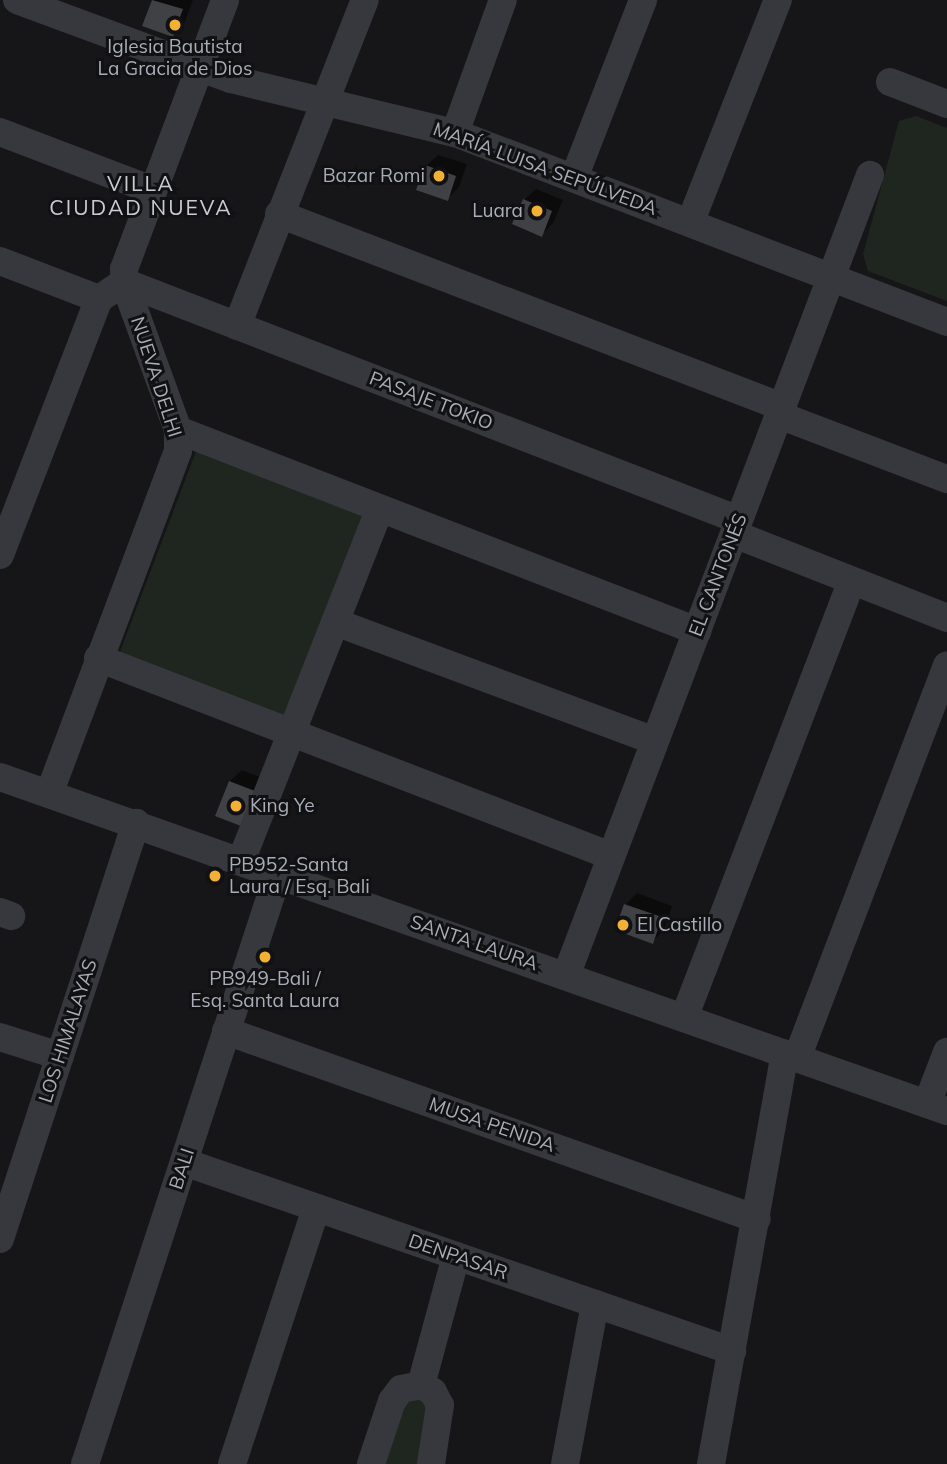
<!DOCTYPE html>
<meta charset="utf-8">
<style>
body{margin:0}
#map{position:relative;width:947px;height:1464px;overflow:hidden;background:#161618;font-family:Mulish,sans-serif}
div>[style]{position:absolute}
.green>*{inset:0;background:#1e261f}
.shadow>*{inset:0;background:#0007}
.building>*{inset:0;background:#404145}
.minor>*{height:28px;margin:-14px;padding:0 14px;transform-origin:14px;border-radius:14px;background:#37383d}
.dots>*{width:19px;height:19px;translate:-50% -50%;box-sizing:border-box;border:4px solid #111113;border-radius:50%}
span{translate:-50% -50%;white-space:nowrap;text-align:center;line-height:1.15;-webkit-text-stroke:6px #111113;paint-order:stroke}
.poi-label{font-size:19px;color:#a8adb8}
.right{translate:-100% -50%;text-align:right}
.left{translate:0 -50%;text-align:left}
.street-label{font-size:19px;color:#a8adb8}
.neighbourhood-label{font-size:21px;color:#c9ccd4;letter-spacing:2px}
</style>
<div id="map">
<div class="green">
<i style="clip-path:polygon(916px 116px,947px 128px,947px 301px,868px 271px,863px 254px,899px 121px)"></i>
<i style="clip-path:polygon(197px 449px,369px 514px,289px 722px,118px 657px)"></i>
<i style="clip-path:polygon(427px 1397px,424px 1464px,383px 1464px,408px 1398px)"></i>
</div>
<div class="shadow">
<i style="clip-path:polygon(154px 0,193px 0,184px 24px,173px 35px,144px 25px)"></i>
<i style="clip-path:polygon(438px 155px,467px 164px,459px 187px,447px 199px,426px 166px)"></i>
<i style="clip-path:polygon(536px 189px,563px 200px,553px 223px,541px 235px,524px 200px)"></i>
<i style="clip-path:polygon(242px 770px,265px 779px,252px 812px,230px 781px)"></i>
<i style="clip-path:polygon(637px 893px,672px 906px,664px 930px,652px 942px,617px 929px,626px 904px)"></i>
</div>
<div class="building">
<i style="clip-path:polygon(152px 0,183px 9px,173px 37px,142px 26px)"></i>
<i style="clip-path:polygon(425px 165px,456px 176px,448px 201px,416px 190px)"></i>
<i style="clip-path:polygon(523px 199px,552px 211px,542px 237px,512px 224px)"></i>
<i style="clip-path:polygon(229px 781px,255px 791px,241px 826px,215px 816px)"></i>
<i style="clip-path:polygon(624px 904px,662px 917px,653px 944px,615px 930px)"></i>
</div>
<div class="minor">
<i style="left:17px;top:0;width:228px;rotate:20.3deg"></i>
<i style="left:231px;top:79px;width:230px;rotate:13.6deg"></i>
<i style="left:455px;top:133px;width:527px;rotate:21.01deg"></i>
<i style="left:890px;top:82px;width:61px;rotate:21.1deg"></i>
<i style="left:0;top:132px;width:163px;rotate:20.9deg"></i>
<i style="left:455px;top:133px;width:141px;rotate:-70.2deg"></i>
<i style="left:574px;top:178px;width:191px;rotate:-68.8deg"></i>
<i style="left:279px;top:214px;width:539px;rotate:20.99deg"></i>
<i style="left:690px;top:223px;width:240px;rotate:-68.5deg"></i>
<i style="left:0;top:261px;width:106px;rotate:21deg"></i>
<i style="left:124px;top:282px;width:659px;rotate:21.16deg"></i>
<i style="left:237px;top:326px;width:350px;rotate:-68.6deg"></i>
<i style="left:779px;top:415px;width:180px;rotate:20.9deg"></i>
<i style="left:178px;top:430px;width:557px;rotate:21.17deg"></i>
<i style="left:734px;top:534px;width:229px;rotate:21.5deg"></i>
<i style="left:0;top:555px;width:274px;rotate:-68.9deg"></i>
<i style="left:99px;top:299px;width:30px;rotate:-34deg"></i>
<i style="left:335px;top:622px;width:341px;rotate:20.4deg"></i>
<i style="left:98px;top:658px;width:550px;rotate:21.1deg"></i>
<i style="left:0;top:777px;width:1004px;rotate:19.43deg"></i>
<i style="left:49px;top:794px;width:366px;rotate:-69.4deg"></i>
<i style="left:178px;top:451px;width:21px;rotate:-90deg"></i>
<i style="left:178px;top:430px;width:158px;rotate:-110deg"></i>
<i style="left:124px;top:282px;width:13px;rotate:-90deg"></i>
<i style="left:124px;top:269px;width:287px;rotate:-69.4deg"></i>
<i style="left:241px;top:861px;width:378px;rotate:-68.5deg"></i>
<i style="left:0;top:912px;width:12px;rotate:20deg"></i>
<i style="left:566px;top:976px;width:857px;rotate:-69.22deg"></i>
<i style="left:684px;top:1018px;width:468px;rotate:-69deg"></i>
<i style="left:226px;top:1031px;width:563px;rotate:19.5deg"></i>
<i style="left:0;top:1037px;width:63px;rotate:17.6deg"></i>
<i style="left:797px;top:1058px;width:420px;rotate:-69.1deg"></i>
<i style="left:927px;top:1104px;width:56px;rotate:-69deg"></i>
<i style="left:184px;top:1162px;width:580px;rotate:19.03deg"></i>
<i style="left:0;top:1239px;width:438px;rotate:-71.9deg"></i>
<i style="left:421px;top:1385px;width:134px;rotate:-74.8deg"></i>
<i style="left:421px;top:1385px;width:14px;rotate:30deg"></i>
<i style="left:433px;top:1392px;width:15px;rotate:62deg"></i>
<i style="left:440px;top:1405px;width:60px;rotate:98.7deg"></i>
<i style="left:85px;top:1464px;width:621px;rotate:-71.89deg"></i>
<i style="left:232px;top:1464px;width:269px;rotate:-71.8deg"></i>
<i style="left:371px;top:1464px;width:66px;rotate:-71.6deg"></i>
<i style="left:392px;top:1401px;width:15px;rotate:-53deg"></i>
<i style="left:401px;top:1389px;width:20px;rotate:-11deg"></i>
<i style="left:565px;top:1464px;width:163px;rotate:-79.4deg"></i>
<i style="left:711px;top:1464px;width:417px;rotate:-79.8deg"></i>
</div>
<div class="dots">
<i style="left:175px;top:25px;background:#f2b134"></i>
<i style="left:439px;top:176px;background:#f2b134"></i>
<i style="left:537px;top:211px;background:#f2b134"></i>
<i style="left:236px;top:806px;background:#f2b134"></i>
<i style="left:215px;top:876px;background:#f2b134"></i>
<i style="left:623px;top:925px;background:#f2b134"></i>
<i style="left:265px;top:957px;background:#f2b134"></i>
</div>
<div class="poi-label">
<span style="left:175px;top:58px">Iglesia Bautista<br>La Gracia de Dios</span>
<span class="right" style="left:425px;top:176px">Bazar Romi</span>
<span class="right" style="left:523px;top:211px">Luara</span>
<span class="left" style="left:250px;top:806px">King Ye</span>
<span class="left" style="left:229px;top:876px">PB952-Santa<br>Laura / Esq. Bali</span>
<span class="left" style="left:637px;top:925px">El Castillo</span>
<span style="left:265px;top:990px">PB949-Bali /<br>Esq. Santa Laura</span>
</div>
<div class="street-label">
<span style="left:545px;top:169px;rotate:20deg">MARÍA LUISA SEPÚLVEDA</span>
<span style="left:156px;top:377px;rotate:72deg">NUEVA DELHI</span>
<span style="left:431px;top:401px;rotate:21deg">PASAJE TOKIO</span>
<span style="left:718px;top:575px;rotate:-69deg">EL CANTONÉS</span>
<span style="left:474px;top:943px;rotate:19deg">SANTA LAURA</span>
<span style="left:68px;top:1031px;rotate:-72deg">LOS HIMALAYAS</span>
<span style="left:492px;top:1125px;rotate:19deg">MUSA PENIDA</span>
<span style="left:182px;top:1169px;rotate:-72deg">BALI</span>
<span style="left:458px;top:1257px;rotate:19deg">DENPASAR</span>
</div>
<div class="neighbourhood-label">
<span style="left:141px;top:195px">VILLA<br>CIUDAD NUEVA</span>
</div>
</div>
